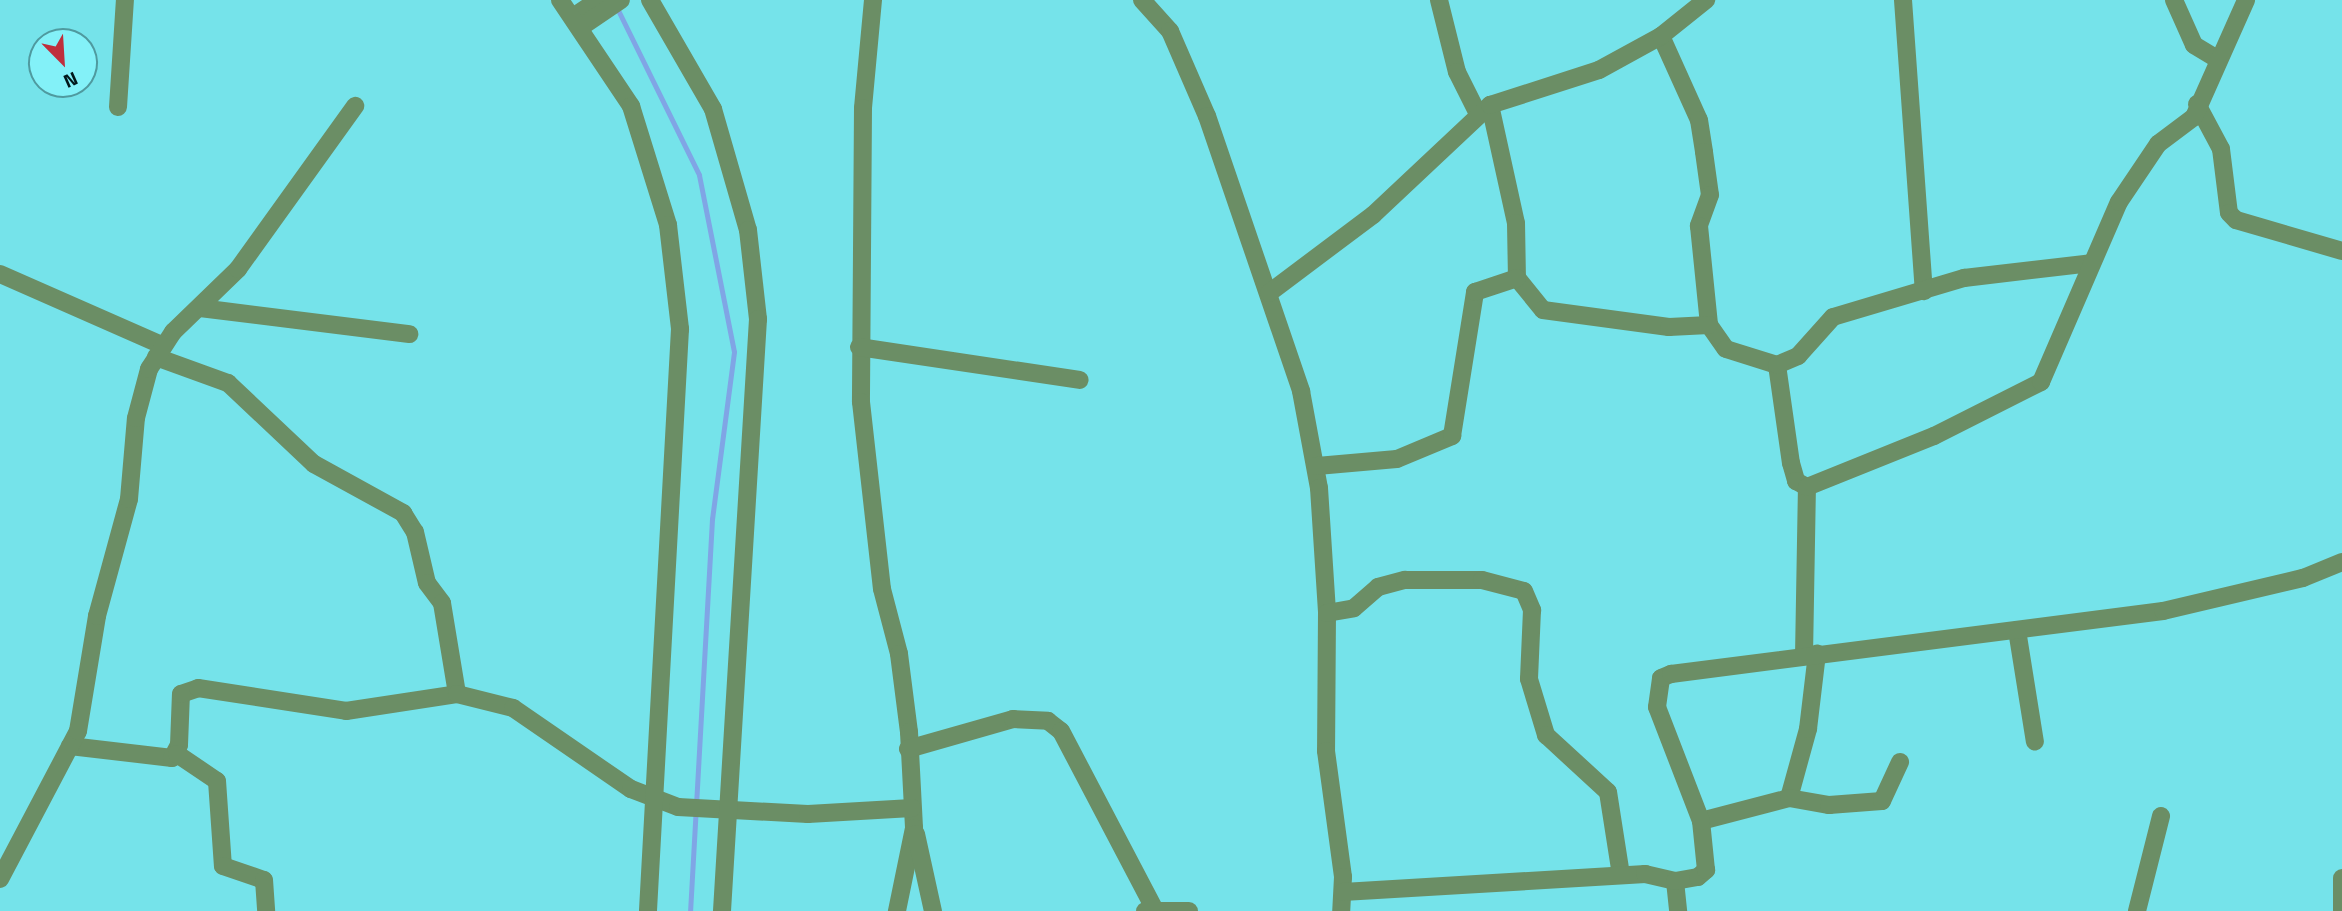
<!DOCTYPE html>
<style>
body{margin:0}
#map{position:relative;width:2342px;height:911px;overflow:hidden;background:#75e3ea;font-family:"Titillium Web",sans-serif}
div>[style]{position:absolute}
.stream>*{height:5px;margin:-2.5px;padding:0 2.5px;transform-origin:2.5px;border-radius:2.5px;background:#80a5e5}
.minor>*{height:18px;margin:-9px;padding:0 9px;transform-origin:9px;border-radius:9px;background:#6b8e65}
.tertiary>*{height:18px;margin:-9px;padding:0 9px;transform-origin:9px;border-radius:9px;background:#6b8e65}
span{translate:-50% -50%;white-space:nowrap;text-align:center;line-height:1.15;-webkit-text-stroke:5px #83f1f8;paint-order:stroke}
.north{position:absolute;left:28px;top:28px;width:70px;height:70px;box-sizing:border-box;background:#83f1f8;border:2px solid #4f9a9f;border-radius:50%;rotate:156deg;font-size:19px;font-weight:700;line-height:28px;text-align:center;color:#01181a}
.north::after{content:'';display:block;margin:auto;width:24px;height:32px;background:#bf2f3c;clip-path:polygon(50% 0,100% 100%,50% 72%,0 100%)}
</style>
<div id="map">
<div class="stream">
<i style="left:616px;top:6px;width:188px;rotate:63.8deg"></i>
<i style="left:699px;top:175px;width:180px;rotate:78.8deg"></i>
<i style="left:734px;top:352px;width:168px;rotate:97.5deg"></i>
<i style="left:712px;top:519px;width:393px;rotate:93.2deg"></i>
</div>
<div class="minor">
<i style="left:873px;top:0;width:108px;rotate:95.3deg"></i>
<i style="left:863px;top:108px;width:294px;rotate:90.4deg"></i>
<i style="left:861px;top:402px;width:188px;rotate:83.6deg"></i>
<i style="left:882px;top:589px;width:67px;rotate:75.3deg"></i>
<i style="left:899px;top:654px;width:79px;rotate:82.7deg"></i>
<i style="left:909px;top:732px;width:96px;rotate:87deg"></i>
<i style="left:914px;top:828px;width:85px;rotate:101.6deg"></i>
<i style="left:1142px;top:0;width:42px;rotate:47.9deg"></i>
<i style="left:1170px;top:31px;width:93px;rotate:66.5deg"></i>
<i style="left:1207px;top:116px;width:291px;rotate:71.1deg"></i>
<i style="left:1301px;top:391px;width:99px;rotate:79.5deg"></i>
<i style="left:1319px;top:488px;width:125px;rotate:86.3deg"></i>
<i style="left:1327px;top:613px;width:138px;rotate:90.4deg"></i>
<i style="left:1326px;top:751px;width:127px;rotate:82.3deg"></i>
<i style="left:1343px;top:877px;width:34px;rotate:93deg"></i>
<i style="left:1439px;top:0;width:74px;rotate:76deg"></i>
<i style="left:1457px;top:72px;width:47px;rotate:63.4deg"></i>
<i style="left:1903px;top:0;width:292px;rotate:85.9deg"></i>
<i style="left:2174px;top:0;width:49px;rotate:66deg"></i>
<i style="left:2194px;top:45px;width:29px;rotate:31deg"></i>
<i style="left:573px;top:17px;width:30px;rotate:-34deg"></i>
<i style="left:581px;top:27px;width:48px;rotate:-34deg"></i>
<i style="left:1661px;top:36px;width:92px;rotate:65.7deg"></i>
<i style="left:1699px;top:120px;width:32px;rotate:81deg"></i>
<i style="left:1704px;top:152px;width:43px;rotate:82.1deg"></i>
<i style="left:1710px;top:195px;width:33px;rotate:110deg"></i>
<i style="left:1699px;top:226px;width:100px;rotate:84.2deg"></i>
<i style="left:1709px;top:325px;width:29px;rotate:55deg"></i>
<i style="left:1726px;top:349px;width:53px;rotate:17.4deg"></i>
<i style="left:1777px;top:365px;width:99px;rotate:81.9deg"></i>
<i style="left:1791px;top:463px;width:19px;rotate:74deg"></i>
<i style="left:1796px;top:481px;width:13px;rotate:29deg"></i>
<i style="left:2197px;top:104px;width:51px;rotate:61.9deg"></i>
<i style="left:2221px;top:149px;width:64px;rotate:82.9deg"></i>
<i style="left:2229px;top:213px;width:10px;rotate:45deg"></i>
<i style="left:2236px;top:220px;width:110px;rotate:16.3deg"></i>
<i style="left:1490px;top:105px;width:121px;rotate:77.6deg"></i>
<i style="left:1516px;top:223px;width:55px;rotate:89deg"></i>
<i style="left:1517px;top:278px;width:41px;rotate:50.9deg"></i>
<i style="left:1543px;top:310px;width:127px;rotate:7.7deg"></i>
<i style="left:1669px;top:327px;width:40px;rotate:-2.9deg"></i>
<i style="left:118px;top:107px;width:107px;rotate:-86.3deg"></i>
<i style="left:0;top:274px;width:177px;rotate:23.7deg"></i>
<i style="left:1269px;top:293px;width:130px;rotate:-36.9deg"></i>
<i style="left:1373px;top:215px;width:161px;rotate:-43.2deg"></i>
<i style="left:1490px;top:105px;width:114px;rotate:-17.8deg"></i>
<i style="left:1599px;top:70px;width:71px;rotate:-28.7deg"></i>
<i style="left:1661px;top:36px;width:58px;rotate:-38.7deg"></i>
<i style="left:200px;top:308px;width:211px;rotate:7.1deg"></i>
<i style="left:859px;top:347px;width:223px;rotate:8.5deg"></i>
<i style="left:156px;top:357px;width:77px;rotate:19.9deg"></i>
<i style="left:228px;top:383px;width:118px;rotate:43.3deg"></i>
<i style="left:314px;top:464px;width:102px;rotate:28.8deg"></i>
<i style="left:403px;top:513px;width:22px;rotate:58deg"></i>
<i style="left:415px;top:532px;width:52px;rotate:76.8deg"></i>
<i style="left:427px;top:583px;width:25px;rotate:53deg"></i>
<i style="left:442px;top:603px;width:92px;rotate:80.6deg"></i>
<i style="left:1777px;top:365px;width:23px;rotate:-23deg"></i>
<i style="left:1798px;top:356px;width:52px;rotate:-48.1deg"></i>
<i style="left:1833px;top:317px;width:137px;rotate:-16.6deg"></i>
<i style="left:1964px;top:278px;width:128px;rotate:-6.7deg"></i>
<i style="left:1317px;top:466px;width:80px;rotate:-5deg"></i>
<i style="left:1397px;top:459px;width:60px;rotate:-22.7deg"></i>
<i style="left:1452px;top:436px;width:146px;rotate:-80.9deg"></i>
<i style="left:1475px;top:292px;width:44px;rotate:-18.4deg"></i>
<i style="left:1327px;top:613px;width:27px;rotate:-10deg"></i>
<i style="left:1354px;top:608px;width:32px;rotate:-41deg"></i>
<i style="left:1378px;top:587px;width:28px;rotate:-15deg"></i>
<i style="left:1405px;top:580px;width:77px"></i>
<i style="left:1482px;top:580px;width:43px;rotate:14.7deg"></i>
<i style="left:1524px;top:591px;width:21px;rotate:67deg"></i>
<i style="left:1532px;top:610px;width:69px;rotate:92.5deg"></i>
<i style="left:1529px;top:679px;width:59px;rotate:73.1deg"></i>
<i style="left:1546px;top:735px;width:84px;rotate:42.6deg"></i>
<i style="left:1608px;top:792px;width:84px;rotate:81.1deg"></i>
<i style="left:2017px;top:630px;width:113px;rotate:80.9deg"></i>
<i style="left:1804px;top:656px;width:169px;rotate:-89deg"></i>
<i style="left:1807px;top:487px;width:137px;rotate:-21.9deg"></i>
<i style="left:1934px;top:436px;width:120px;rotate:-26.8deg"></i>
<i style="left:2041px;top:382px;width:196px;rotate:-66.6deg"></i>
<i style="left:2119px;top:202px;width:70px;rotate:-56.1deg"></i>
<i style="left:2158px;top:144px;width:45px;rotate:-36.9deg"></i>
<i style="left:2194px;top:117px;width:128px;rotate:-66deg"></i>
<i style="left:70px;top:746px;width:103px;rotate:6.7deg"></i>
<i style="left:172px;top:758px;width:15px;rotate:-62deg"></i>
<i style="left:179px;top:745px;width:51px;rotate:-87.8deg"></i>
<i style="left:181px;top:694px;width:18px;rotate:-19deg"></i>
<i style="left:198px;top:688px;width:150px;rotate:8.8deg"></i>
<i style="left:346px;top:711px;width:112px;rotate:-8.7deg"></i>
<i style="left:457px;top:694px;width:58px;rotate:14deg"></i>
<i style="left:513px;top:708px;width:143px;rotate:34.5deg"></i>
<i style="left:631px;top:789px;width:50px;rotate:21deg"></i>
<i style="left:678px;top:807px;width:130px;rotate:3.1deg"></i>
<i style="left:808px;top:814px;width:104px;rotate:-3.3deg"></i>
<i style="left:908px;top:749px;width:109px;rotate:-15.9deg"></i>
<i style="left:1013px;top:719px;width:35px;rotate:3deg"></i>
<i style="left:1048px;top:721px;width:16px;rotate:38deg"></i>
<i style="left:1061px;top:731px;width:202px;rotate:62.3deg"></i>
<i style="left:177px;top:754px;width:48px;rotate:34deg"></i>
<i style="left:217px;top:781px;width:85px;rotate:86deg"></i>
<i style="left:223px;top:866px;width:43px;rotate:18.9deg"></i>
<i style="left:264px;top:880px;width:31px;rotate:86deg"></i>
<i style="left:1789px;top:798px;width:72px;rotate:-74.6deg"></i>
<i style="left:1808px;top:729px;width:76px;rotate:-83.2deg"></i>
<i style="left:1701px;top:821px;width:91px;rotate:-14.6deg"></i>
<i style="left:1789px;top:798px;width:41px;rotate:9.9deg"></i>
<i style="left:1829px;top:805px;width:53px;rotate:-4.3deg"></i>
<i style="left:1882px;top:801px;width:43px;rotate:-65.2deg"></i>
<i style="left:916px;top:834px;width:79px;rotate:77.6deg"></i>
<i style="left:2342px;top:878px;width:32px;rotate:90deg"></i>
<i style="left:0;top:879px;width:167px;rotate:-62.2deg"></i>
<i style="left:78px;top:731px;width:117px;rotate:-80.6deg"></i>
<i style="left:97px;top:616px;width:121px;rotate:-74.7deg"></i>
<i style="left:129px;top:499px;width:81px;rotate:-85.1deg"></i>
<i style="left:136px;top:418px;width:51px;rotate:-75.1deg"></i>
<i style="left:149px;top:369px;width:44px;rotate:-57deg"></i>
<i style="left:173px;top:332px;width:91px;rotate:-44.1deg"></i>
<i style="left:238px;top:269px;width:201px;rotate:-54.3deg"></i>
<i style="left:1675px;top:881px;width:30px;rotate:84deg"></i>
<i style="left:1343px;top:892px;width:303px;rotate:-3.4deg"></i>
<i style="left:1645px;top:874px;width:31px;rotate:13deg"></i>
<i style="left:1675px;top:881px;width:23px;rotate:-10deg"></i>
<i style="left:1698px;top:877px;width:11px;rotate:-41deg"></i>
<i style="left:1706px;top:870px;width:49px;rotate:-95.8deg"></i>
<i style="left:1701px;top:821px;width:122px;rotate:-111.1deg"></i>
<i style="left:1657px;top:707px;width:29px;rotate:-82deg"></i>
<i style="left:1661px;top:678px;width:11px;rotate:-22deg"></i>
<i style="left:1671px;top:674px;width:496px;rotate:-7.3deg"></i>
<i style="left:2163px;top:611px;width:144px;rotate:-13.3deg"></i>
<i style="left:2303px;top:578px;width:42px;rotate:-22.3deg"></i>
<i style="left:1145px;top:911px;width:44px"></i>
<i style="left:2137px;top:911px;width:98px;rotate:-75.8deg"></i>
</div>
<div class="tertiary">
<i style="left:560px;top:0;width:128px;rotate:56.2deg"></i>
<i style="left:631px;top:106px;width:125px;rotate:72.7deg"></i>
<i style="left:668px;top:225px;width:105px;rotate:83.4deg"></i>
<i style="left:680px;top:329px;width:583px;rotate:93.15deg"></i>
<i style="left:650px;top:0;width:126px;rotate:60deg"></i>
<i style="left:713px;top:109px;width:126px;rotate:73.9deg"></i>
<i style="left:748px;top:230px;width:90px;rotate:83.6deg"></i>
<i style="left:758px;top:319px;width:593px;rotate:93.48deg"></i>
</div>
<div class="north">N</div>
</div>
